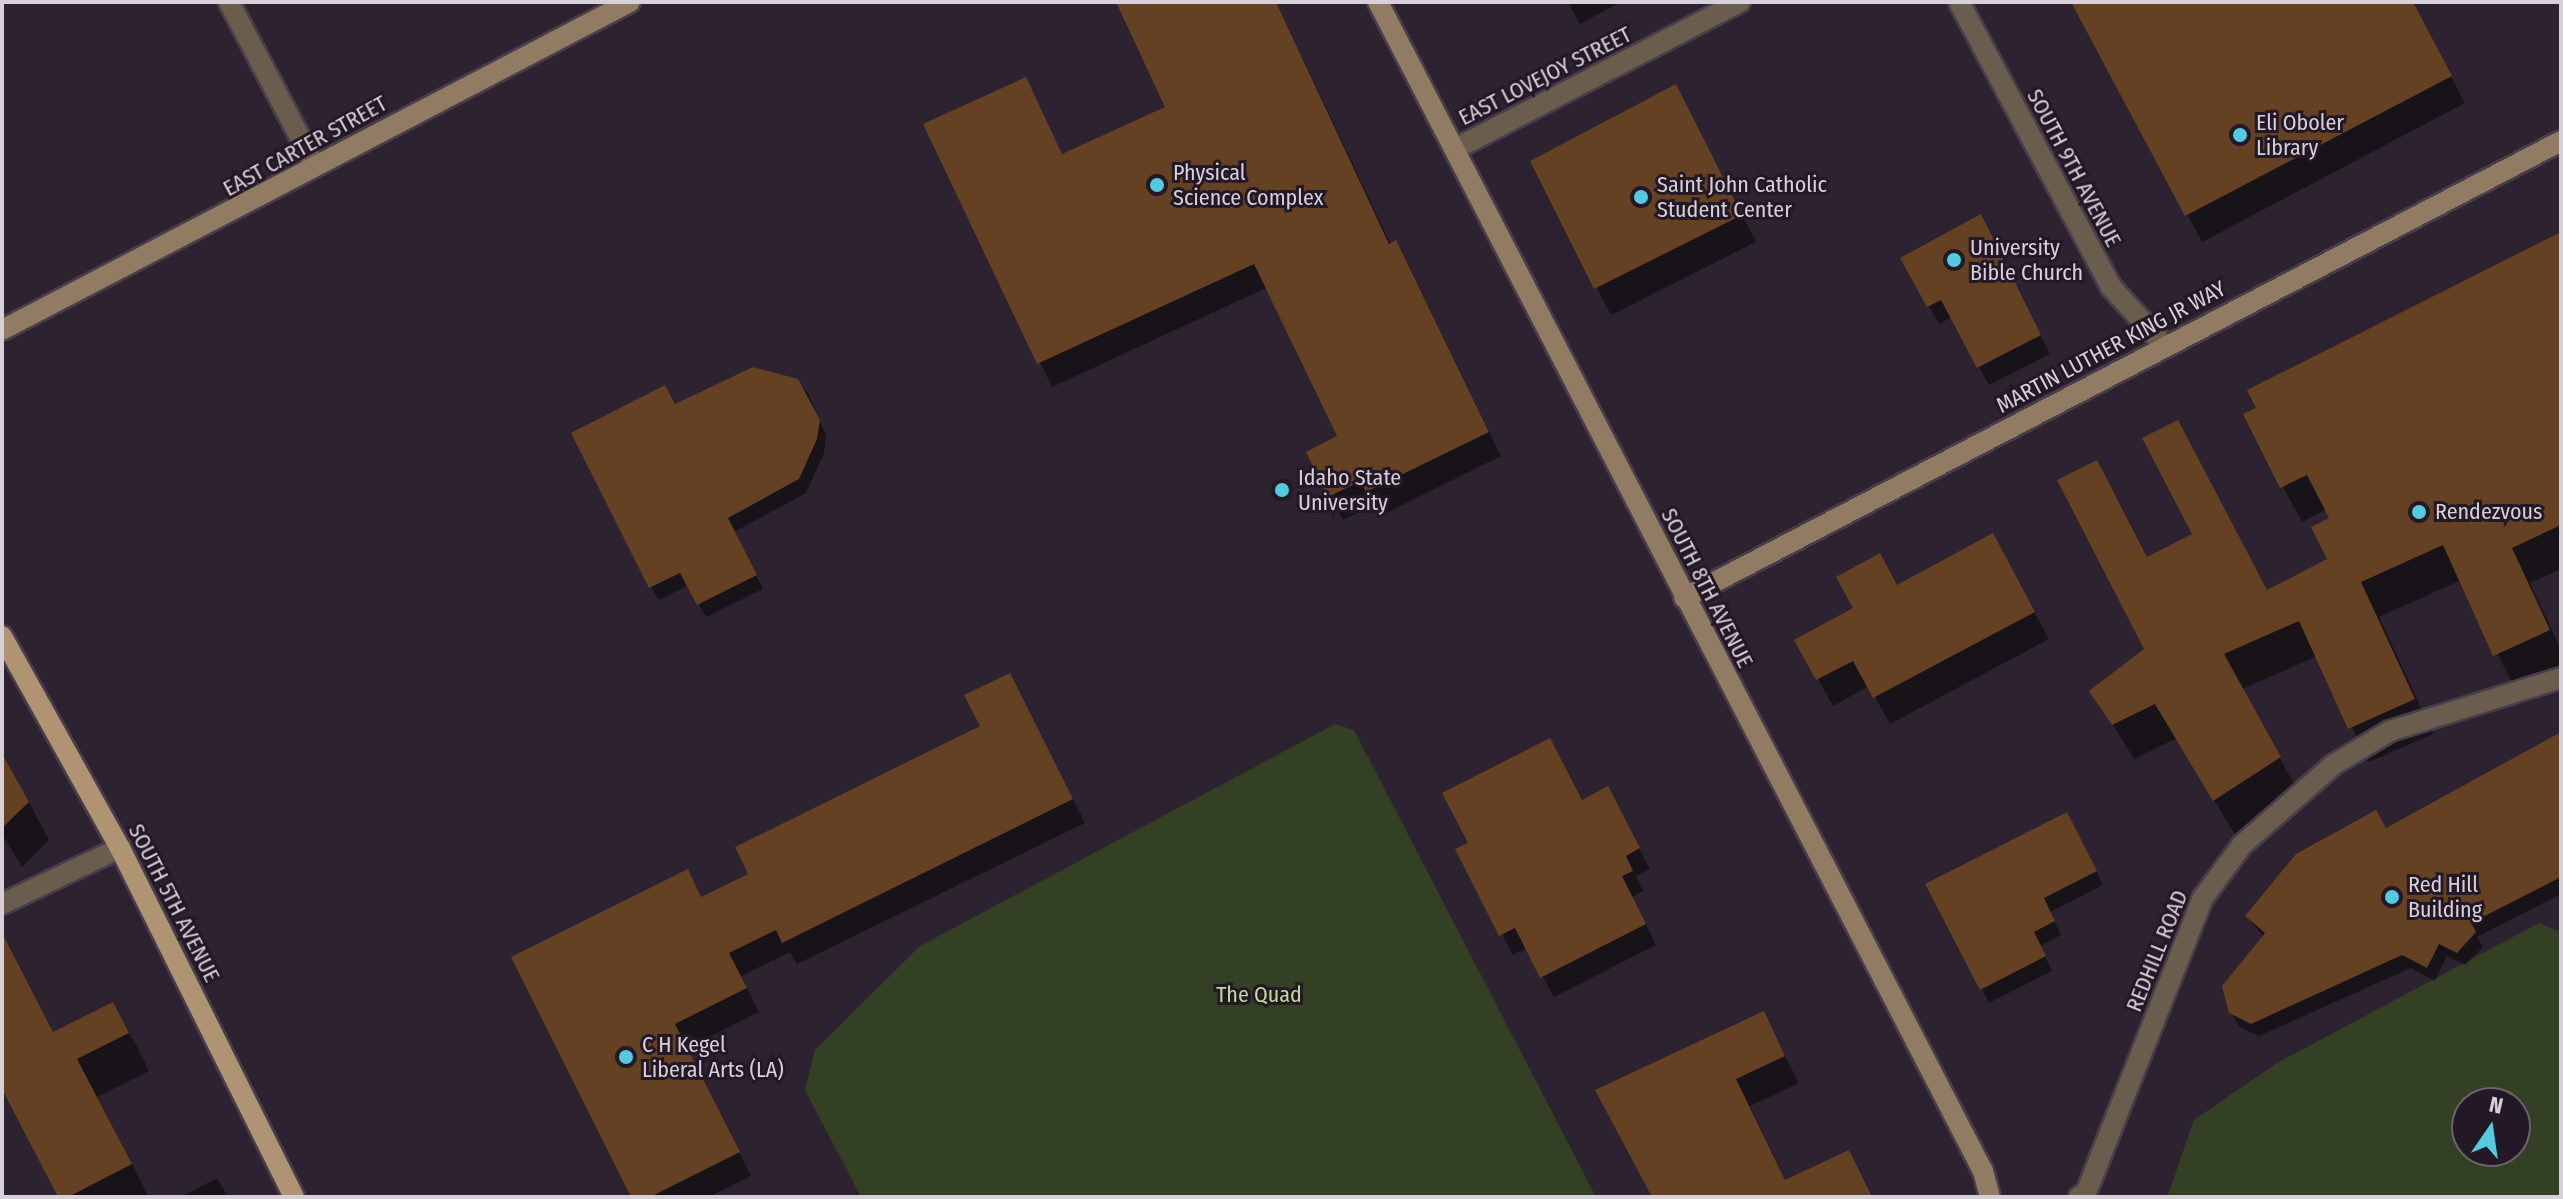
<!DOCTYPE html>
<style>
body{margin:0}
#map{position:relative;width:2563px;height:1199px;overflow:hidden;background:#2d222f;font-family:"Fira Sans Condensed",sans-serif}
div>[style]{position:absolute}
.green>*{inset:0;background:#344024}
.shadow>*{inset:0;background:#0007}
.building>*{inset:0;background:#644123}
.roads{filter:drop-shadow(2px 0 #483e4a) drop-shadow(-2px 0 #483e4a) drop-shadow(0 2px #483e4a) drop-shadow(0 -2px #483e4a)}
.street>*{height:20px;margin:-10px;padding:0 10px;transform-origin:10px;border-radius:10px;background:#6b5d4e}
.secondary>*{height:20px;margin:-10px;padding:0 10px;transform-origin:10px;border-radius:10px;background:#917c63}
.primary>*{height:20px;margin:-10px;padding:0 10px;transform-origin:10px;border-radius:10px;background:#af9373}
.dots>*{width:22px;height:22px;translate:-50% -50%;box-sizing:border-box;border:4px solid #231825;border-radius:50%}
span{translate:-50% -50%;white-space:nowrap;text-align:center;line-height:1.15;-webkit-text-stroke:6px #231825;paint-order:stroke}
.street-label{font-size:22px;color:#d8d0d9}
.poi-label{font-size:22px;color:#d8d0d9}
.left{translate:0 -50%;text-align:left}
.park-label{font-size:22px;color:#bddb97}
.frame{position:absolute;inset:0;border:4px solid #d8d0d9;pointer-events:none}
.north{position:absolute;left:2451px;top:1087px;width:80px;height:80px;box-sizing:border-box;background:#231825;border:2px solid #6b626d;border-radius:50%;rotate:13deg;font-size:22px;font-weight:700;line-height:32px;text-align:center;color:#d8d0d9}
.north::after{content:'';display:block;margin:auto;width:28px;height:36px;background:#55cade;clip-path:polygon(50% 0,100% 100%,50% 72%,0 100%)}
</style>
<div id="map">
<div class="green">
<i style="clip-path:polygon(1335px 724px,1354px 730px,1596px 1197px,861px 1197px,805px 1090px,815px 1050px,920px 946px)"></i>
<i style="clip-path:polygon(evenodd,2539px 923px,2561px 932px,2561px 1197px,2167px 1197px,2194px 1120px,2277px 1063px,2539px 923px,2467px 1103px,2515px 1103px,2515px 1151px,2467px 1151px,2467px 1103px)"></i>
</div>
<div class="shadow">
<i style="clip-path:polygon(1118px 2px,1276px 2px,1391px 245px,1396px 243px,1409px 266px,1501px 456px,1382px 515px,1375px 504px,1343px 520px,1308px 453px,1339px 437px,1268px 287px,1052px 387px,926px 125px,1025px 79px,1063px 156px,1167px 108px)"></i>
<i style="clip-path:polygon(1568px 2px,1621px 2px,1580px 24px)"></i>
<i style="clip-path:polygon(2074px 2px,2412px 2px,2465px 103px,2202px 242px)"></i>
<i style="clip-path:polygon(1675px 86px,1756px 242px,1611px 315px,1532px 162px)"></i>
<i style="clip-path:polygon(1990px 234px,2050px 354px,1989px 385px,1952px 317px,1939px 324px,1903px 258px)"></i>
<i style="clip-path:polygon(2561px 234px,2561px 569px,2530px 583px,2561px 650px,2561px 668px,2515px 689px,2461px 580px,2379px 617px,2433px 734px,2369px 762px,2317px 656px,2242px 689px,2299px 793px,2235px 835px,2177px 738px,2134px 759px,2092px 691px,2147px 649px,2116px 496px,2148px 559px,2267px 592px,2330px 560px,2332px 519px,2327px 509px,2302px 522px,2245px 415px)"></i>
<i style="clip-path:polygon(753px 369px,796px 381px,808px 393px,826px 435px,824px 453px,806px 493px,734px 532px,763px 589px,706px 617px,689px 585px,659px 600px,651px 587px,675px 407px)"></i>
<i style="clip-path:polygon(2007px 563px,2049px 639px,1890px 724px,1869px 686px,1833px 706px,1797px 641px,1897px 587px)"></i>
<i style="clip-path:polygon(1022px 698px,1085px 823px,797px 964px,790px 952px,741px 976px,759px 1012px,687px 1048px,751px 1176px,709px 1197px,634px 1197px,687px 872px,702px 899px,751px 875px)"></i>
<i style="clip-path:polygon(2561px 734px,2561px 894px,2477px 937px,2483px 947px,2465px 965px,2447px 956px,2435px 981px,2411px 968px,2259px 1036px,2240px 1027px,2231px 1013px,2264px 937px,2247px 917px,2385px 831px)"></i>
<i style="clip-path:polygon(2px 752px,49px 840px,22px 867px,2px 834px)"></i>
<i style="clip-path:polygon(1582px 802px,1618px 809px,1650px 869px,1636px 876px,1643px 891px,1632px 897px,1656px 945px,1554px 997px,1527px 948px,1513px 955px,1458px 850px)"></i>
<i style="clip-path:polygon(2074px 828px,2103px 885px,2050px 912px,2061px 935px,2040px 946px,2052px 971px,1989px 1003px,1928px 884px)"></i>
<i style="clip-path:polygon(2px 936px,54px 1034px,112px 1004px,134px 1041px,149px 1071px,97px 1097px,149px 1197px,60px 1197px,2px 1084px)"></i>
<i style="clip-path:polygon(1763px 1013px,1799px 1083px,1750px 1106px,1786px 1182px,1848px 1152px,1872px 1197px,1653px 1197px,1597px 1091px)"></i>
<i style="clip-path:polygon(217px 1178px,228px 1197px,181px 1197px)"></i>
</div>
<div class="building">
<i style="clip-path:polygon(1116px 2px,1276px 2px,1389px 244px,1396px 240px,1489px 432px,1366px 492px,1361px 481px,1328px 497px,1306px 452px,1337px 436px,1254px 264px,1037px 364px,923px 124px,1026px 77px,1062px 154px,1165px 107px)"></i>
<i style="clip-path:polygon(2071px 2px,2413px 2px,2452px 76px,2185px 216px)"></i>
<i style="clip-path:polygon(1676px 84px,1742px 215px,1594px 289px,1530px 161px)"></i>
<i style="clip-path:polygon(1981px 214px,2041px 335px,1977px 368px,1941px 300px,1927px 307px,1900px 258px)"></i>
<i style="clip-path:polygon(2561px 232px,2561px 525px,2512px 548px,2550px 630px,2493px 656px,2443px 545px,2361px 582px,2415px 699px,2348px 729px,2299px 621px,2224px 654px,2281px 757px,2213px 801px,2155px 704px,2112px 725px,2089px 691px,2144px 649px,2057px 480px,2097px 460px,2147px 557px,2192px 534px,2142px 438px,2178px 420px,2267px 590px,2327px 559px,2311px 527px,2329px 518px,2307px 475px,2280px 488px,2243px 414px,2256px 408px,2247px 390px)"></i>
<i style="clip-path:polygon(753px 367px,798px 379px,820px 420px,817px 439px,799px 479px,728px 518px,757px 575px,697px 605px,680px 573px,649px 588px,571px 433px,665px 385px,675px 404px)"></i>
<i style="clip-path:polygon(1993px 533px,2035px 612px,1873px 698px,1853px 661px,1816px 680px,1794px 640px,1853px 608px,1836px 577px,1880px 553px,1897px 585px)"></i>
<i style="clip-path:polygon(1010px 673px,1073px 799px,782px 943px,776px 930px,729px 953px,747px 988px,675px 1024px,740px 1152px,650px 1197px,631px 1197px,511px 957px,688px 869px,701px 897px,748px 874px,735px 847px,980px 726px,964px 695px)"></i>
<i style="clip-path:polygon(2561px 732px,2561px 877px,2471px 923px,2476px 932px,2457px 953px,2439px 944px,2427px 968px,2402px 955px,2251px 1024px,2229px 1013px,2222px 986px,2265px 933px,2245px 916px,2296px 854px,2376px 810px,2386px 828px)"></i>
<i style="clip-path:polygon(1550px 738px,1582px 800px,1608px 786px,1640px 848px,1626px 856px,1633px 871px,1622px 876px,1646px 924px,1540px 978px,1515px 928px,1499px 936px,1455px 849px,1468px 843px,1442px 793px)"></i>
<i style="clip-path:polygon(2px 753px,29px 802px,2px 828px)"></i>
<i style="clip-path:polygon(2067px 812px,2097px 871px,2044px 898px,2055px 921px,2034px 932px,2046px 956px,1980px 990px,1925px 884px)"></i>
<i style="clip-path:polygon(2px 933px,53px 1032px,113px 1002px,129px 1033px,77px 1059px,132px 1164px,68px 1197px,58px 1197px,2px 1089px)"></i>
<i style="clip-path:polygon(1764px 1011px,1785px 1056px,1736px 1079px,1785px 1180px,1849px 1150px,1872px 1197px,1652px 1197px,1595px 1090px)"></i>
</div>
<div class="roads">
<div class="street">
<i style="left:229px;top:2px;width:183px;rotate:62.3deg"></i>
<i style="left:1959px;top:2px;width:323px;rotate:61.9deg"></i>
<i style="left:2111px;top:287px;width:79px;rotate:47.6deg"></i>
<i style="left:1457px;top:148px;width:318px;rotate:-27.3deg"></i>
<i style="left:2px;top:904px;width:131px;rotate:-25.4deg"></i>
<i style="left:2079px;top:1197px;width:8px;rotate:-30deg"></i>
<i style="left:2086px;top:1193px;width:317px;rotate:-68.4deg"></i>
<i style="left:2203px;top:898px;width:66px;rotate:-53.7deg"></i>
<i style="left:2242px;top:845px;width:121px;rotate:-41.3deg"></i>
<i style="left:2333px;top:765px;width:66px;rotate:-30.8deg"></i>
<i style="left:2390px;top:731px;width:179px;rotate:-17.2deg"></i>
</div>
<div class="secondary">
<i style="left:1378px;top:2px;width:1316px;rotate:62.64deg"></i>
<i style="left:1983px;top:1171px;width:27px;rotate:75deg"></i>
<i style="left:2px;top:330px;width:708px;rotate:-27.58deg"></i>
<i style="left:1684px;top:598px;width:989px;rotate:-27.52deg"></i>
</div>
<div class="primary">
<i style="left:2px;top:636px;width:243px;rotate:60.9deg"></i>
<i style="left:120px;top:848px;width:390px;rotate:63.5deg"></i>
</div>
</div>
<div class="dots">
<i style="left:2240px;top:135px;background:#55cade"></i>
<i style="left:1157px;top:185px;background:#55cade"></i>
<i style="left:1641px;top:197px;background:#55cade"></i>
<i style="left:1954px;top:260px;background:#55cade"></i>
<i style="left:1282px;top:490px;background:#55cade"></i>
<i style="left:2419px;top:512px;background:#55cade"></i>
<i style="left:2392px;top:897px;background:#55cade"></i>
<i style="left:626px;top:1057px;background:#55cade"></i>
</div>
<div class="street-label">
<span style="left:1545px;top:76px;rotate:-27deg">EAST LOVEJOY STREET</span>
<span style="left:305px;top:146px;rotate:-29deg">EAST CARTER STREET</span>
<span style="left:2074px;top:168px;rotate:62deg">SOUTH 9TH AVENUE</span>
<span style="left:2111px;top:347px;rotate:-28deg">MARTIN LUTHER KING JR WAY</span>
<span style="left:1707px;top:588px;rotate:63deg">SOUTH 8TH AVENUE</span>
<span style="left:174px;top:903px;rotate:63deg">SOUTH 5TH AVENUE</span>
<span style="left:2157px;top:951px;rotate:-68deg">REDHILL ROAD</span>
</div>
<div class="poi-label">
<span class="left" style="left:2256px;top:135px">Eli Oboler<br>Library</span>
<span class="left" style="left:1173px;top:185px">Physical<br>Science Complex</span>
<span class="left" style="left:1657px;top:197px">Saint John Catholic<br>Student Center</span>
<span class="left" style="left:1970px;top:260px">University<br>Bible Church</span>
<span class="left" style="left:1298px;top:490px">Idaho State<br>University</span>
<span class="left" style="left:2435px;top:512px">Rendezvous</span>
<span class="left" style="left:2408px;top:897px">Red Hill<br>Building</span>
<span class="left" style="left:642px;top:1057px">C H Kegel<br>Liberal Arts (LA)</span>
</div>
<div class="park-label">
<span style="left:1259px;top:995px">The Quad</span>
</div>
<div class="frame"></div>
<div class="north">N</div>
</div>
